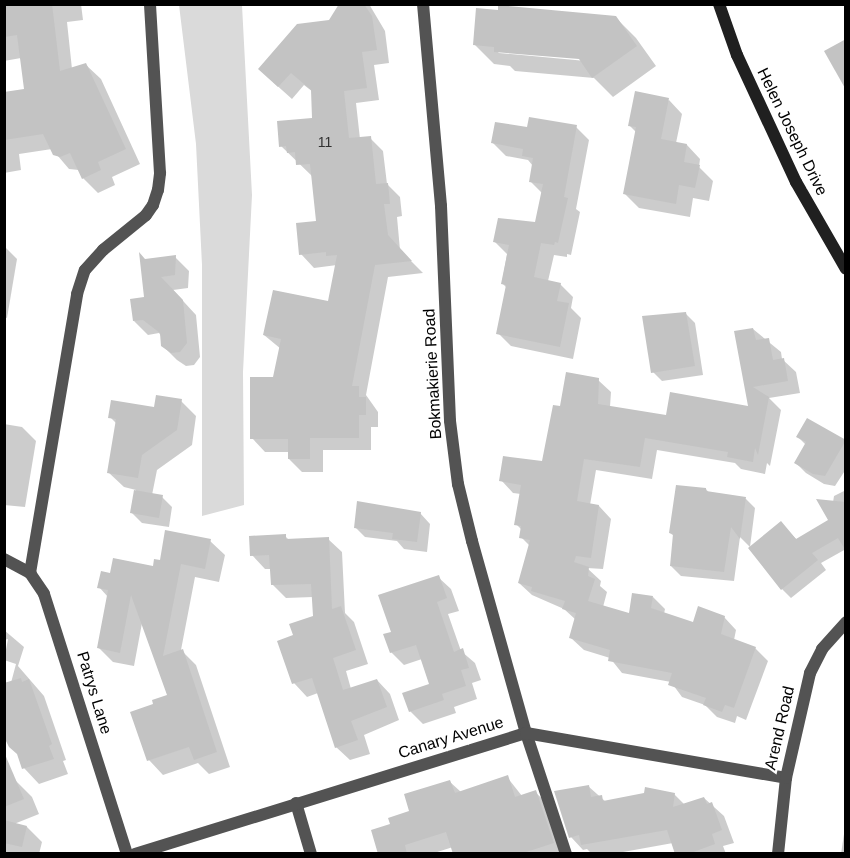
<!DOCTYPE html>
<style>
body{margin:0}
#map{position:relative;width:850px;height:858px;overflow:hidden;background:#fff;font-family:Arial,sans-serif}
div>[style]{position:absolute}
.green>*{inset:0;background:#dadada}
.shadow>*{inset:0;background:#0003}
.building>*{inset:0;background:#c3c3c3}
.street>*{height:12px;margin:-6px;padding:0 6px;transform-origin:6px;border-radius:6px;background:#535353}
.secondary>*{height:12px;margin:-6px;padding:0 6px;transform-origin:6px;border-radius:6px;background:#202020}
span{translate:-50% -50%;white-space:nowrap;text-align:center;line-height:1.15;-webkit-text-stroke:4.5px #fff;paint-order:stroke}
.number-label{font-size:14px;color:#313131}
.number-label span{-webkit-text-stroke-width:0}
.street-label{font-size:16px;color:#000}
.frame{position:absolute;inset:0;border:6px solid #000;pointer-events:none}
</style>
<div id="map">
<div class="green">
<i style="clip-path:polygon(179px 5px,242px 5px,252px 195px,243px 372px,244px 505px,202px 516px,202px 265px,196px 144px)"></i>
</div>
<div class="shadow">
<i style="clip-path:polygon(4px 4px,81px 4px,83px 20px,67px 22px,72px 69px,86px 65px,101px 79px,140px 164px,112px 177px,115px 185px,98px 193px,83px 178px,79px 170px,69px 169px,52px 149px,19px 154px,21px 170px,4px 173px,4px 93px,25px 90px,21px 58px,4px 61px)"></i>
<i style="clip-path:polygon(341px 4px,369px 4px,385px 31px,389px 63px,374px 65px,379px 100px,356px 103px,360px 139px,370px 138px,383px 151px,387px 184px,400px 197px,402px 216px,397px 217px,400px 250px,423px 273px,388px 277px,366px 395px,378px 412px,378px 427px,371px 427px,371px 450px,323px 450px,323px 472px,302px 472px,289px 459px,289px 452px,265px 452px,252px 438px,275px 379px,281px 349px,264px 335px,329px 303px,337px 265px,314px 268px,301px 254px,318px 222px,313px 177px,281px 146px,314px 119px,313px 92px,304px 85px,292px 99px,273px 82px,329px 22px)"></i>
<i style="clip-path:polygon(evenodd,615px 17px,636px 38px,656px 66px,613px 97px,594px 78px,515px 71px,510px 66px,494px 64px,474px 44px,615px 17px,496px 50px,586px 58px,586px 61px,499px 53px,496px 50px)"></i>
<i style="clip-path:polygon(669px 100px,682px 114px,676px 143px,687px 145px,700px 159px,699px 167px,713px 181px,709px 201px,693px 198px,690px 217px,639px 208px,625px 194px,636px 132px,629px 125px)"></i>
<i style="clip-path:polygon(576px 127px,589px 140px,576px 209px,580px 212px,571px 255px,567px 254px,567px 257px,554px 255px,548px 281px,560px 284px,573px 297px,571px 308px,581px 318px,573px 359px,511px 346px,498px 333px,507px 288px,502px 283px,507px 254px,494px 241px,536px 224px,542px 193px,531px 182px,533px 166px,528px 160px,506px 156px,493px 143px,528px 129px)"></i>
<i style="clip-path:polygon(4px 246px,17px 259px,7px 318px,4px 317px)"></i>
<i style="clip-path:polygon(175px 257px,189px 271px,188px 288px,173px 290px,196px 315px,200px 357px,194px 365px,186px 366px,177px 360px,162px 345px,161px 336px,159px 333px,148px 335px,134px 321px,146px 298px,145px 261px)"></i>
<i style="clip-path:polygon(686px 314px,695px 323px,703px 375px,662px 381px,653px 372px)"></i>
<i style="clip-path:polygon(753px 329px,781px 352px,782px 359px,796px 372px,800px 393px,769px 398px,781px 410px,770px 466px,767px 463px,765px 474px,741px 469px,735px 463px,657px 450px,652px 479px,596px 470px,590px 505px,599px 506px,611px 519px,603px 569px,587px 568px,601px 581px,600px 586px,607px 592px,603px 607px,630px 615px,653px 597px,665px 609px,664px 614px,694px 624px,724px 617px,736px 630px,734px 640px,755px 648px,768px 661px,746px 720px,737px 716px,735px 723px,717px 717px,705px 705px,682px 697px,671px 682px,622px 673px,610px 658px,584px 650px,571px 638px,576px 620px,564px 609px,532px 595px,519px 583px,530px 546px,521px 537px,522px 530px,516px 524px,521px 494px,513px 493px,501px 480px,543px 463px,561px 408px,598px 380px,611px 392px,610px 407px,667px 417px,749px 408px)"></i>
<i style="clip-path:polygon(181px 401px,196px 416px,192px 445px,157px 470px,152px 495px,162px 497px,172px 507px,169px 527px,142px 523px,132px 513px,136px 490px,124px 487px,108px 472px,117px 424px,110px 417px)"></i>
<i style="clip-path:polygon(807px 420px,846px 442px,846px 469px,835px 486px,824px 484px,806px 473px,796px 463px,806px 445px,798px 437px)"></i>
<i style="clip-path:polygon(4px 424px,22px 427px,36px 441px,25px 507px,4px 505px)"></i>
<i style="clip-path:polygon(706px 489px,709px 493px,746px 499px,755px 508px,750px 547px,740px 537px,734px 581px,681px 576px,671px 566px,674px 536px,670px 533px)"></i>
<i style="clip-path:polygon(846px 490px,846px 549px,821px 563px,826px 570px,791px 598px,782px 589px,781px 523px,797px 540px,830px 521px,834px 496px)"></i>
<i style="clip-path:polygon(358px 502px,420px 513px,430px 524px,427px 552px,404px 549px,397px 541px,365px 537px,355px 527px)"></i>
<i style="clip-path:polygon(285px 536px,289px 540px,328px 539px,342px 552px,345px 613px,354px 622px,368px 664px,346px 671px,351px 689px,377px 680px,390px 694px,399px 720px,364px 735px,370px 754px,350px 760px,336px 747px,318px 693px,307px 697px,294px 683px,295px 636px,314px 617px,313px 597px,286px 598px,272px 584px,271px 569px,265px 569px,252px 555px)"></i>
<i style="clip-path:polygon(210px 541px,225px 555px,219px 582px,195px 577px,181px 650px,196px 665px,230px 767px,209px 774px,198px 763px,163px 775px,149px 760px,168px 696px,142px 623px,134px 666px,113px 662px,99px 648px,108px 597px,99px 587px,111px 575px,154px 567px)"></i>
<i style="clip-path:polygon(438px 577px,451px 589px,459px 611px,448px 614px,461px 651px,475px 663px,481px 680px,472px 683px,477px 699px,454px 707px,456px 713px,423px 724px,410px 711px,431px 685px,422px 659px,404px 665px,391px 652px,393px 633px)"></i>
<i style="clip-path:polygon(4px 630px,24px 647px,18px 666px,44px 696px,66px 760px,63px 761px,68px 774px,39px 784px,24px 768px,4px 709px,16px 664px,4px 660px,8px 639px,4px 640px)"></i>
<i style="clip-path:polygon(507px 777px,522px 796px,535px 792px,549px 805px,565px 854px,455px 854px,453px 847px,431px 854px,379px 854px,392px 825px,450px 782px,461px 792px)"></i>
<i style="clip-path:polygon(16px 781px,32px 797px,39px 814px,14px 824px,27px 827px,42px 842px,39px 854px,4px 854px,4px 786px)"></i>
<i style="clip-path:polygon(588px 786px,606px 802px,674px 794px,685px 805px,704px 798px,724px 816px,734px 843px,723px 846px,726px 854px,677px 854px,673px 843px,612px 854px,592px 854px,587px 849px,583px 850px,571px 837px)"></i>
<i style="clip-path:polygon(844px 834px,846px 854px,841px 854px)"></i>
</div>
<div class="building">
<i style="clip-path:polygon(4px 4px,52px 4px,60px 71px,86px 63px,126px 149px,98px 162px,101px 170px,82px 179px,70px 153px,60px 157px,53px 155px,43px 134px,4px 140px,4px 92px,24px 89px,17px 35px,4px 37px)"></i>
<i style="clip-path:polygon(339px 4px,364px 4px,372px 16px,377px 50px,362px 52px,367px 88px,344px 91px,349px 138px,371px 136px,376px 184px,388px 183px,390px 204px,384px 204px,388px 235px,412px 261px,375px 265px,352px 386px,359px 386px,359px 397px,366px 397px,366px 415px,359px 415px,359px 438px,310px 438px,310px 459px,288px 459px,288px 439px,250px 439px,250px 377px,273px 377px,281px 339px,263px 335px,273px 290px,328px 301px,337px 255px,326px 256px,326px 252px,299px 255px,296px 223px,316px 221px,310px 164px,296px 165px,295px 152px,287px 153px,286px 146px,279px 147px,277px 121px,312px 118px,311px 90px,291px 73px,278px 87px,258px 69px,297px 24px,329px 20px)"></i>
<i style="clip-path:polygon(498px 5px,616px 16px,637px 46px,592px 78px,579px 59px,494px 52px,494px 47px,473px 45px,476px 8px,498px 10px)"></i>
<i style="clip-path:polygon(846px 39px,846px 90px,824px 51px)"></i>
<i style="clip-path:polygon(635px 91px,669px 98px,661px 139px,687px 144px,684px 162px,700px 165px,695px 188px,679px 185px,676px 204px,623px 194px,636px 127px,628px 126px)"></i>
<i style="clip-path:polygon(529px 117px,577px 125px,564px 197px,568px 198px,558px 243px,555px 242px,554px 245px,541px 243px,534px 277px,561px 283px,557px 301px,569px 303px,560px 347px,496px 334px,506px 285px,501px 284px,509px 245px,493px 242px,498px 218px,535px 222px,543px 184px,529px 182px,533px 158px,522px 156px,523px 149px,491px 143px,495px 122px,527px 127px)"></i>
<i style="clip-path:polygon(139px 252px,145px 259px,176px 255px,175px 275px,161px 277px,183px 300px,187px 343px,180px 352px,171px 353px,161px 346px,160px 333px,143px 320px,133px 321px,130px 299px,144px 297px)"></i>
<i style="clip-path:polygon(686px 312px,695px 366px,651px 373px,642px 316px)"></i>
<i style="clip-path:polygon(753px 328px,756px 340px,769px 338px,773px 360px,784px 358px,788px 381px,753px 387px,769px 397px,758px 455px,755px 448px,753px 462px,727px 457px,728px 452px,645px 438px,640px 467px,584px 459px,577px 501px,599px 505px,591px 558px,576px 556px,574px 562px,589px 567px,588px 576px,595px 579px,588px 601px,629px 613px,632px 593px,653px 596px,651px 608px,693px 622px,698px 606px,725px 616px,721px 634px,756px 647px,734px 708px,725px 705px,722px 712px,703px 705px,706px 698px,668px 685px,672px 673px,608px 661px,610px 650px,569px 638px,576px 613px,562px 609px,565px 601px,531px 591px,532px 587px,518px 583px,530px 540px,519px 538px,521px 526px,514px 525px,521px 485px,499px 481px,503px 456px,542px 461px,553px 405px,560px 406px,566px 372px,599px 378px,598px 404px,666px 415px,670px 392px,748px 406px,734px 331px)"></i>
<i style="clip-path:polygon(156px 395px,182px 399px,177px 430px,142px 455px,138px 478px,107px 473px,116px 419px,108px 418px,111px 400px,154px 407px)"></i>
<i style="clip-path:polygon(807px 418px,846px 440px,825px 476px,813px 474px,794px 463px,806px 442px,796px 437px)"></i>
<i style="clip-path:polygon(676px 485px,706px 488px,706px 491px,746px 497px,740px 539px,731px 527px,724px 572px,670px 566px,673px 534px,669px 533px)"></i>
<i style="clip-path:polygon(134px 490px,163px 495px,159px 518px,130px 513px)"></i>
<i style="clip-path:polygon(816px 499px,846px 502px,846px 551px,838px 538px,812px 553px,818px 560px,781px 590px,748px 548px,781px 521px,796px 539px,828px 520px)"></i>
<i style="clip-path:polygon(357px 501px,421px 512px,417px 542px,392px 539px,393px 533px,354px 528px)"></i>
<i style="clip-path:polygon(165px 530px,211px 539px,205px 569px,181px 564px,163px 656px,183px 649px,217px 752px,194px 760px,189px 747px,147px 761px,130px 712px,153px 704px,152px 700px,167px 695px,131px 595px,120px 653px,97px 648px,108px 590px,97px 588px,101px 571px,110px 573px,113px 558px,153px 566px,154px 559px,160px 560px)"></i>
<i style="clip-path:polygon(286px 534px,286px 539px,329px 537px,332px 609px,341px 606px,356px 650px,333px 658px,343px 690px,377px 679px,387px 707px,351px 721px,358px 740px,335px 748px,312px 678px,292px 684px,277px 641px,293px 635px,289px 624px,313px 616px,311px 584px,271px 585px,269px 555px,250px 556px,249px 536px)"></i>
<i style="clip-path:polygon(439px 575px,447px 598px,437px 602px,454px 652px,463px 648px,469px 668px,461px 670px,466px 686px,442px 694px,444px 700px,409px 712px,402px 693px,429px 684px,416px 645px,390px 653px,383px 634px,391px 632px,378px 595px)"></i>
<i style="clip-path:polygon(21px 678px,22px 682px,29px 679px,52px 744px,49px 746px,54px 759px,22px 769px,17px 754px,9px 747px,4px 737px,4px 683px)"></i>
<i style="clip-path:polygon(4px 752px,24px 799px,4px 807px)"></i>
<i style="clip-path:polygon(508px 775px,515px 797px,536px 790px,554px 843px,520px 854px,453px 854px,446px 832px,405px 845px,407px 854px,378px 854px,371px 830px,390px 824px,388px 818px,409px 811px,404px 794px,450px 780px,455px 793px)"></i>
<i style="clip-path:polygon(589px 785px,591px 797px,602px 795px,603px 801px,644px 793px,645px 787px,675px 793px,673px 807px,704px 797px,707px 804px,712px 802px,722px 830px,712px 834px,715px 844px,688px 854px,675px 854px,667px 830px,581px 845px,579px 835px,569px 838px,554px 791px)"></i>
<i style="clip-path:polygon(4px 820px,27px 826px,22px 847px,4px 843px)"></i>
</div>
<div class="street">
<i style="left:423px;top:4px;width:203px;rotate:84.9deg"></i>
<i style="left:441px;top:206px;width:215px;rotate:87.6deg"></i>
<i style="left:450px;top:421px;width:64px;rotate:82.8deg"></i>
<i style="left:458px;top:484px;width:59px;rotate:76.2deg"></i>
<i style="left:472px;top:541px;width:199px;rotate:74.3deg"></i>
<i style="left:526px;top:733px;width:127px;rotate:71.7deg"></i>
<i style="left:4px;top:559px;width:30px;rotate:28deg"></i>
<i style="left:30px;top:573px;width:25px;rotate:56deg"></i>
<i style="left:44px;top:594px;width:273px;rotate:72.3deg"></i>
<i style="left:30px;top:573px;width:283px;rotate:-80.4deg"></i>
<i style="left:77px;top:294px;width:25px;rotate:-72deg"></i>
<i style="left:85px;top:270px;width:27px;rotate:-48deg"></i>
<i style="left:103px;top:250px;width:55px;rotate:-39.1deg"></i>
<i style="left:146px;top:215px;width:12px;rotate:-55deg"></i>
<i style="left:153px;top:205px;width:16px;rotate:-72deg"></i>
<i style="left:158px;top:190px;width:17px;rotate:-83deg"></i>
<i style="left:160px;top:173px;width:169px;rotate:-93.4deg"></i>
<i style="left:296px;top:803px;width:53px;rotate:73.6deg"></i>
<i style="left:135px;top:854px;width:409px;rotate:-17.2deg"></i>
<i style="left:526px;top:733px;width:264px;rotate:9.8deg"></i>
<i style="left:778px;top:854px;width:76px;rotate:-84deg"></i>
<i style="left:786px;top:778px;width:108px;rotate:-77.1deg"></i>
<i style="left:810px;top:673px;width:27px;rotate:-63deg"></i>
<i style="left:822px;top:649px;width:36px;rotate:-48deg"></i>
</div>
<div class="secondary">
<i style="left:719px;top:4px;width:54px;rotate:70.6deg"></i>
<i style="left:737px;top:55px;width:140px;rotate:65.1deg"></i>
<i style="left:796px;top:182px;width:100px;rotate:60.1deg"></i>
</div>
<div class="number-label">
<span style="left:325px;top:142px">11</span>
</div>
<div class="street-label">
<span style="left:792px;top:132px;rotate:64deg">Helen Joseph Drive</span>
<span style="left:433px;top:374px;rotate:-93deg">Bokmakierie Road</span>
<span style="left:94px;top:693px;rotate:73deg">Patrys Lane</span>
<span style="left:780px;top:728px;rotate:-77deg">Arend Road</span>
<span style="left:451px;top:738px;rotate:-17deg">Canary Avenue</span>
</div>
<div class="frame"></div>
</div>
